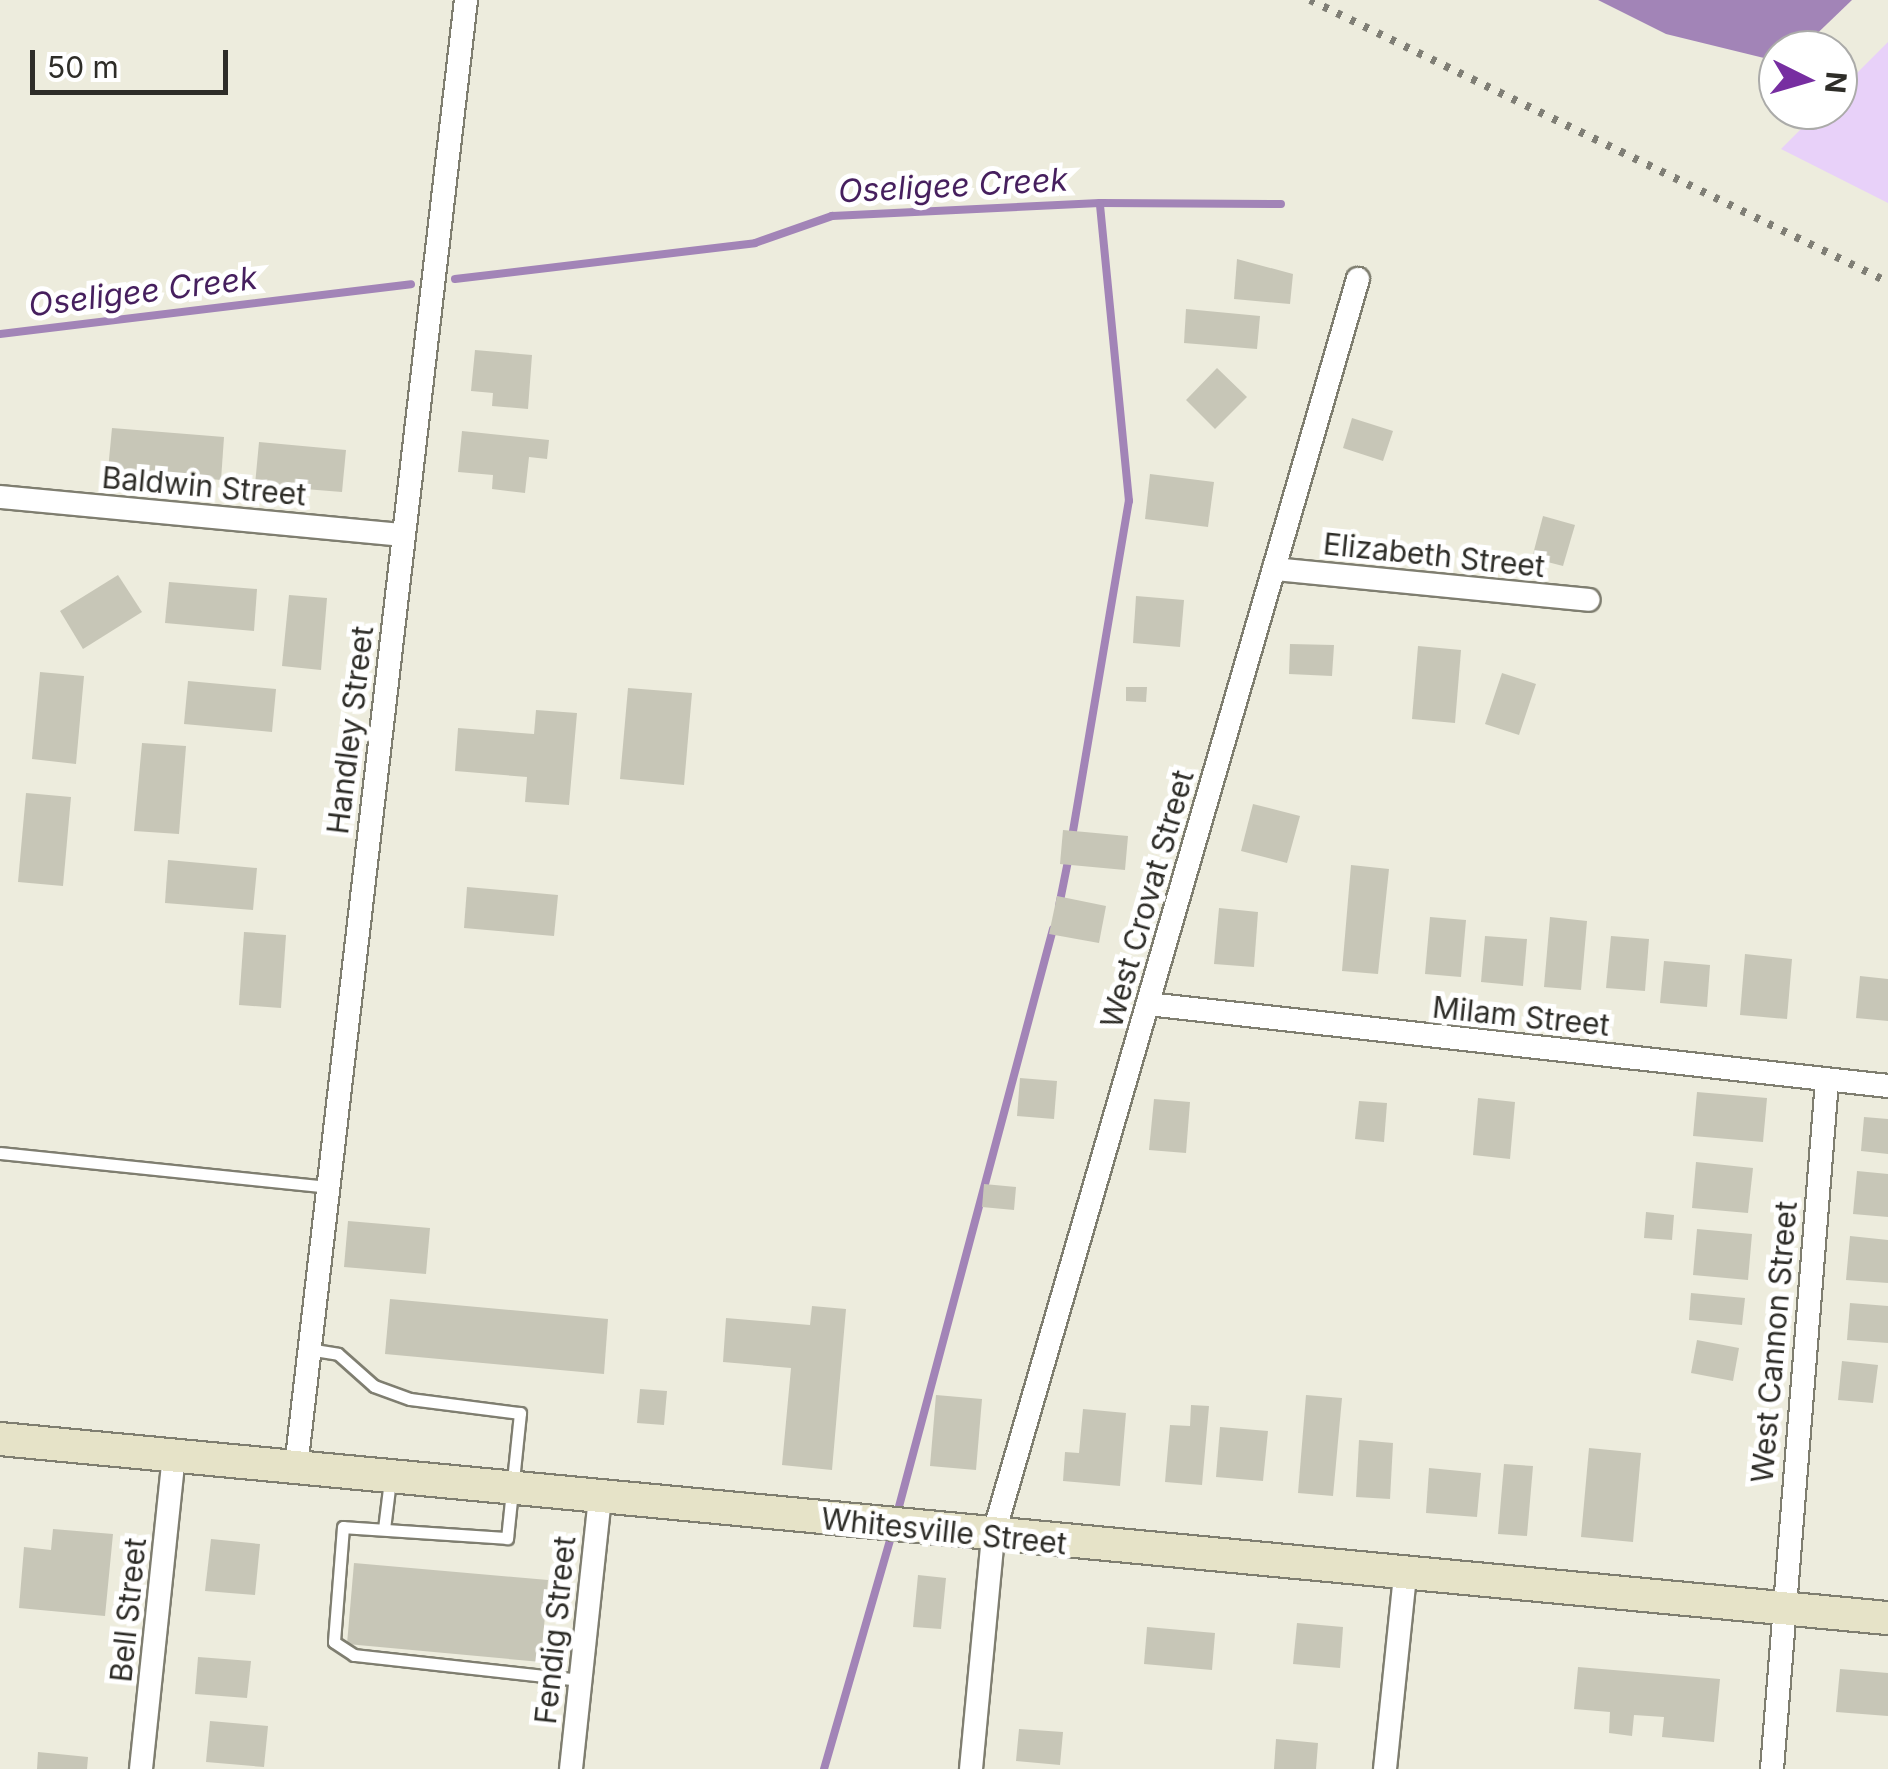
<!DOCTYPE html>
<style>
body{margin:0}
#map{position:relative;width:1888px;height:1769px;overflow:hidden;background:#edecdd;font-family:Inter,sans-serif}
div>[style]{position:absolute}
.green>*{inset:0;background:#e8d1f9}
.water>*{inset:0;background:#a284b7}
.stream>*{height:8px;margin:-4px;padding:0 4px;transform-origin:4px;border-radius:4px;background:#a284b7}
.building>*{inset:0;background:#c7c6b7}
.roads{filter:drop-shadow(2px 0 #7f7e70) drop-shadow(-2px 0 #7f7e70) drop-shadow(0 2px #7f7e70) drop-shadow(0 -2px #7f7e70)}
.lane>*{height:11px;margin:-5.5px;padding:0 5.5px;transform-origin:5.5px;border-radius:5.5px;background:#fff}
.street>*{height:22px;margin:-11px;padding:0 11px;transform-origin:11px;border-radius:11px;background:#fff}
.secondary>*{height:32px;margin:-16px;padding:0 16px;transform-origin:16px;border-radius:16px;background:#e6e3c8}
.rail>*{height:8px;margin-top:-4px;transform-origin:0;background:repeating-linear-gradient(90deg,#7f7e75 0 5px,transparent 0 15px)}
span{translate:-50% -50%;white-space:nowrap;text-align:center;line-height:1.15;-webkit-text-stroke:10px #fff;paint-order:stroke}
.street-label{font-size:30px;color:#2e2d28}
.water-label{font-size:32px;color:#461f5e;font-style:italic}
.north{position:absolute;left:1758px;top:30px;width:100px;height:100px;box-sizing:border-box;background:#fff;border:2px solid #ababa9;border-radius:50%;rotate:95deg;font-size:28px;font-weight:700;line-height:40px;text-align:center;color:#2e2d28}
.north::after{content:'';display:block;margin:auto;width:35px;height:45px;background:#772ea1;clip-path:polygon(50% 0,100% 100%,50% 72%,0 100%)}
.scale{position:absolute;left:30px;top:50px;width:198px;height:45px;box-sizing:border-box;border:5px solid #2e2d28;border-top:0;padding-left:12px;font-size:30px;line-height:35px;white-space:nowrap;color:#2e2d28;-webkit-text-stroke:8px #fff;paint-order:stroke}
</style>
<div id="map">
<div class="green">
<i style="clip-path:polygon(1888px 42px,1888px 203px,1781px 149px,1820px 110px,1838px 110px,1838px 92px)"></i>
</div>
<div class="water">
<i style="clip-path:polygon(1598px 0,1852px 0,1801px 49px,1764px 58px,1666px 34px)"></i>
</div>
<div class="stream">
<i style="left:455px;top:279px;width:302px;rotate:-6.8deg"></i>
<i style="left:755px;top:243px;width:82px;rotate:-19.3deg"></i>
<i style="left:832px;top:216px;width:268px;rotate:-2.8deg"></i>
<i style="left:1100px;top:203px;width:181px;rotate:0.3deg"></i>
<i style="left:0;top:334px;width:414px;rotate:-6.9deg"></i>
<i style="left:1072px;top:837px;width:341px;rotate:-80.4deg"></i>
<i style="left:1129px;top:501px;width:299px;rotate:-95.6deg"></i>
<i style="left:1059px;top:906px;width:51px;rotate:-78.7deg"></i>
<i style="left:897px;top:1514px;width:605px;rotate:-75.07deg"></i>
<i style="left:824px;top:1769px;width:246px;rotate:-73.9deg"></i>
</div>
<div class="building">
<i style="clip-path:polygon(1237px 259px,1293px 274px,1290px 304px,1234px 299px)"></i>
<i style="clip-path:polygon(1186px 309px,1260px 316px,1257px 349px,1184px 343px)"></i>
<i style="clip-path:polygon(475px 350px,532px 355px,528px 409px,492px 406px,493px 393px,471px 391px)"></i>
<i style="clip-path:polygon(1217px 368px,1247px 397px,1215px 429px,1186px 400px)"></i>
<i style="clip-path:polygon(1352px 418px,1393px 431px,1383px 461px,1343px 448px)"></i>
<i style="clip-path:polygon(112px 428px,224px 437px,221px 480px,108px 470px)"></i>
<i style="clip-path:polygon(462px 431px,549px 440px,547px 459px,529px 457px,525px 493px,492px 489px,493px 475px,458px 472px)"></i>
<i style="clip-path:polygon(259px 442px,346px 450px,342px 492px,255px 485px)"></i>
<i style="clip-path:polygon(1150px 474px,1214px 482px,1208px 527px,1145px 519px)"></i>
<i style="clip-path:polygon(1543px 516px,1575px 525px,1563px 566px,1532px 558px)"></i>
<i style="clip-path:polygon(118px 575px,142px 612px,83px 649px,60px 611px)"></i>
<i style="clip-path:polygon(169px 582px,257px 589px,254px 631px,165px 623px)"></i>
<i style="clip-path:polygon(289px 595px,327px 598px,321px 670px,282px 666px)"></i>
<i style="clip-path:polygon(1136px 596px,1184px 600px,1180px 647px,1133px 643px)"></i>
<i style="clip-path:polygon(1290px 644px,1334px 645px,1332px 676px,1289px 674px)"></i>
<i style="clip-path:polygon(1418px 646px,1461px 650px,1455px 723px,1412px 719px)"></i>
<i style="clip-path:polygon(40px 672px,84px 676px,76px 764px,32px 759px)"></i>
<i style="clip-path:polygon(1502px 673px,1536px 684px,1519px 735px,1485px 724px)"></i>
<i style="clip-path:polygon(188px 681px,276px 689px,272px 732px,184px 724px)"></i>
<i style="clip-path:polygon(1126px 687px,1147px 687px,1146px 702px,1126px 701px)"></i>
<i style="clip-path:polygon(628px 688px,692px 693px,684px 785px,620px 779px)"></i>
<i style="clip-path:polygon(536px 710px,577px 713px,569px 805px,525px 802px,527px 777px,455px 771px,458px 728px,534px 734px)"></i>
<i style="clip-path:polygon(142px 743px,186px 746px,179px 834px,134px 831px)"></i>
<i style="clip-path:polygon(26px 793px,71px 797px,63px 886px,18px 882px)"></i>
<i style="clip-path:polygon(1253px 804px,1300px 816px,1287px 863px,1241px 851px)"></i>
<i style="clip-path:polygon(1063px 830px,1128px 836px,1125px 870px,1060px 864px)"></i>
<i style="clip-path:polygon(168px 860px,257px 868px,253px 910px,165px 903px)"></i>
<i style="clip-path:polygon(1351px 865px,1389px 869px,1378px 974px,1342px 971px)"></i>
<i style="clip-path:polygon(467px 887px,558px 895px,554px 936px,464px 928px)"></i>
<i style="clip-path:polygon(1057px 896px,1106px 906px,1099px 943px,1049px 934px)"></i>
<i style="clip-path:polygon(1219px 908px,1258px 912px,1254px 967px,1214px 964px)"></i>
<i style="clip-path:polygon(1430px 917px,1466px 920px,1461px 977px,1425px 974px)"></i>
<i style="clip-path:polygon(1550px 917px,1587px 921px,1581px 990px,1544px 987px)"></i>
<i style="clip-path:polygon(244px 932px,286px 935px,281px 1008px,239px 1005px)"></i>
<i style="clip-path:polygon(1485px 936px,1527px 939px,1523px 986px,1481px 982px)"></i>
<i style="clip-path:polygon(1611px 936px,1649px 939px,1645px 991px,1606px 988px)"></i>
<i style="clip-path:polygon(1745px 954px,1792px 959px,1787px 1019px,1740px 1015px)"></i>
<i style="clip-path:polygon(1664px 961px,1710px 965px,1707px 1007px,1660px 1003px)"></i>
<i style="clip-path:polygon(1860px 976px,1888px 979px,1888px 1021px,1856px 1018px)"></i>
<i style="clip-path:polygon(1020px 1078px,1057px 1081px,1054px 1119px,1017px 1116px)"></i>
<i style="clip-path:polygon(1697px 1092px,1767px 1098px,1763px 1142px,1693px 1136px)"></i>
<i style="clip-path:polygon(1478px 1098px,1515px 1102px,1510px 1159px,1473px 1155px)"></i>
<i style="clip-path:polygon(1154px 1099px,1190px 1102px,1186px 1153px,1149px 1150px)"></i>
<i style="clip-path:polygon(1359px 1101px,1387px 1103px,1384px 1142px,1355px 1139px)"></i>
<i style="clip-path:polygon(1864px 1117px,1888px 1119px,1888px 1154px,1861px 1151px)"></i>
<i style="clip-path:polygon(1696px 1162px,1753px 1168px,1748px 1213px,1692px 1208px)"></i>
<i style="clip-path:polygon(1857px 1171px,1888px 1174px,1888px 1217px,1853px 1214px)"></i>
<i style="clip-path:polygon(984px 1184px,1016px 1187px,1014px 1210px,982px 1207px)"></i>
<i style="clip-path:polygon(1646px 1212px,1674px 1215px,1672px 1240px,1644px 1238px)"></i>
<i style="clip-path:polygon(348px 1221px,430px 1228px,426px 1274px,344px 1267px)"></i>
<i style="clip-path:polygon(1697px 1229px,1752px 1234px,1748px 1280px,1693px 1275px)"></i>
<i style="clip-path:polygon(1850px 1236px,1888px 1240px,1888px 1283px,1846px 1280px)"></i>
<i style="clip-path:polygon(1691px 1293px,1745px 1298px,1742px 1325px,1689px 1320px)"></i>
<i style="clip-path:polygon(390px 1299px,608px 1319px,604px 1374px,385px 1354px)"></i>
<i style="clip-path:polygon(1850px 1303px,1888px 1306px,1888px 1343px,1847px 1340px)"></i>
<i style="clip-path:polygon(812px 1306px,846px 1309px,832px 1470px,782px 1465px,791px 1368px,723px 1362px,726px 1318px,810px 1325px)"></i>
<i style="clip-path:polygon(1697px 1340px,1739px 1348px,1733px 1381px,1691px 1373px)"></i>
<i style="clip-path:polygon(1842px 1361px,1878px 1365px,1873px 1403px,1838px 1400px)"></i>
<i style="clip-path:polygon(640px 1389px,667px 1391px,664px 1425px,637px 1423px)"></i>
<i style="clip-path:polygon(936px 1395px,982px 1399px,976px 1470px,930px 1466px)"></i>
<i style="clip-path:polygon(1306px 1395px,1342px 1398px,1333px 1496px,1298px 1493px)"></i>
<i style="clip-path:polygon(1191px 1405px,1209px 1406px,1202px 1485px,1165px 1482px,1170px 1425px,1190px 1426px)"></i>
<i style="clip-path:polygon(1083px 1409px,1126px 1413px,1120px 1486px,1063px 1481px,1065px 1452px,1079px 1453px)"></i>
<i style="clip-path:polygon(1220px 1427px,1268px 1431px,1263px 1481px,1216px 1477px)"></i>
<i style="clip-path:polygon(1359px 1440px,1393px 1443px,1390px 1499px,1356px 1497px)"></i>
<i style="clip-path:polygon(1589px 1448px,1641px 1453px,1633px 1542px,1581px 1537px)"></i>
<i style="clip-path:polygon(1504px 1464px,1533px 1466px,1527px 1536px,1498px 1534px)"></i>
<i style="clip-path:polygon(1429px 1468px,1481px 1473px,1477px 1517px,1426px 1513px)"></i>
<i style="clip-path:polygon(53px 1529px,113px 1534px,105px 1616px,19px 1608px,24px 1547px,51px 1550px)"></i>
<i style="clip-path:polygon(211px 1539px,260px 1544px,255px 1595px,205px 1591px)"></i>
<i style="clip-path:polygon(354px 1563px,548px 1580px,541px 1662px,347px 1644px)"></i>
<i style="clip-path:polygon(918px 1575px,946px 1578px,941px 1629px,913px 1627px)"></i>
<i style="clip-path:polygon(1297px 1623px,1343px 1627px,1340px 1668px,1293px 1664px)"></i>
<i style="clip-path:polygon(1147px 1627px,1215px 1633px,1212px 1670px,1144px 1664px)"></i>
<i style="clip-path:polygon(198px 1657px,251px 1661px,247px 1698px,195px 1694px)"></i>
<i style="clip-path:polygon(1578px 1667px,1720px 1679px,1714px 1742px,1662px 1737px,1664px 1717px,1634px 1715px,1632px 1736px,1609px 1733px,1610px 1712px,1574px 1709px)"></i>
<i style="clip-path:polygon(1840px 1669px,1888px 1673px,1888px 1716px,1836px 1712px)"></i>
<i style="clip-path:polygon(210px 1721px,268px 1726px,264px 1767px,206px 1762px)"></i>
<i style="clip-path:polygon(1019px 1729px,1063px 1732px,1060px 1765px,1016px 1761px)"></i>
<i style="clip-path:polygon(1276px 1739px,1318px 1743px,1316px 1769px,1274px 1769px)"></i>
<i style="clip-path:polygon(38px 1752px,88px 1757px,87px 1769px,37px 1769px)"></i>
</div>
<div class="roads">
<div class="lane">
<i style="left:0;top:1153px;width:329px;rotate:5.9deg"></i>
<i style="left:308px;top:1349px;width:30px;rotate:9deg"></i>
<i style="left:338px;top:1354px;width:48px;rotate:41.6deg"></i>
<i style="left:374px;top:1386px;width:38px;rotate:20deg"></i>
<i style="left:410px;top:1399px;width:111px;rotate:7.3deg"></i>
<i style="left:520px;top:1413px;width:126px;rotate:95.9deg"></i>
<i style="left:507px;top:1538px;width:164px;rotate:-176.2deg"></i>
<i style="left:343px;top:1527px;width:115px;rotate:94.5deg"></i>
<i style="left:334px;top:1642px;width:24px;rotate:33deg"></i>
<i style="left:354px;top:1655px;width:227px;rotate:6.3deg"></i>
<i style="left:384px;top:1529px;width:49px;rotate:-83deg"></i>
</div>
<div class="street">
<i style="left:0;top:497px;width:405px;rotate:5.4deg"></i>
<i style="left:1274px;top:569px;width:316px;rotate:5.6deg"></i>
<i style="left:1148px;top:1004px;width:745px;rotate:6.32deg"></i>
<i style="left:296px;top:1467px;width:1477px;rotate:-83.39deg"></i>
<i style="left:141px;top:1769px;width:315px;rotate:-84deg"></i>
<i style="left:571px;top:1769px;width:274px;rotate:-83.9deg"></i>
<i style="left:971px;top:1769px;width:234px;rotate:-84.6deg"></i>
<i style="left:993px;top:1536px;width:1309px;rotate:-73.81deg"></i>
<i style="left:1385px;top:1769px;width:194px;rotate:-84.1deg"></i>
<i style="left:1772px;top:1769px;width:690px;rotate:-85.43deg"></i>
</div>
<div class="secondary">
<i style="left:0;top:1439px;width:1896px;rotate:5.42deg"></i>
</div>
</div>
<div class="rail">
<i style="left:1310px;top:0;width:643px;rotate:26.01deg"></i>
</div>
<div class="street-label">
<span style="left:204px;top:486px;rotate:5deg">Baldwin Street</span>
<span style="left:1434px;top:555px;rotate:6deg">Elizabeth Street</span>
<span style="left:350px;top:730px;rotate:-83deg">Handley Street</span>
<span style="left:1147px;top:899px;rotate:-74deg">West Crovat Street</span>
<span style="left:1521px;top:1016px;rotate:6deg">Milam Street</span>
<span style="left:1774px;top:1342px;rotate:-85deg">West Cannon Street</span>
<span style="left:944px;top:1531px;rotate:6deg">Whitesville Street</span>
<span style="left:128px;top:1610px;rotate:-84deg">Bell Street</span>
<span style="left:555px;top:1630px;rotate:-84deg">Fendig Street</span>
</div>
<div class="water-label">
<span style="left:953px;top:186px;rotate:-3deg">Oseligee Creek</span>
<span style="left:143px;top:292px;rotate:-7deg">Oseligee Creek</span>
</div>
<div class="north">N</div>
<div class="scale">50 m</div>
</div>
